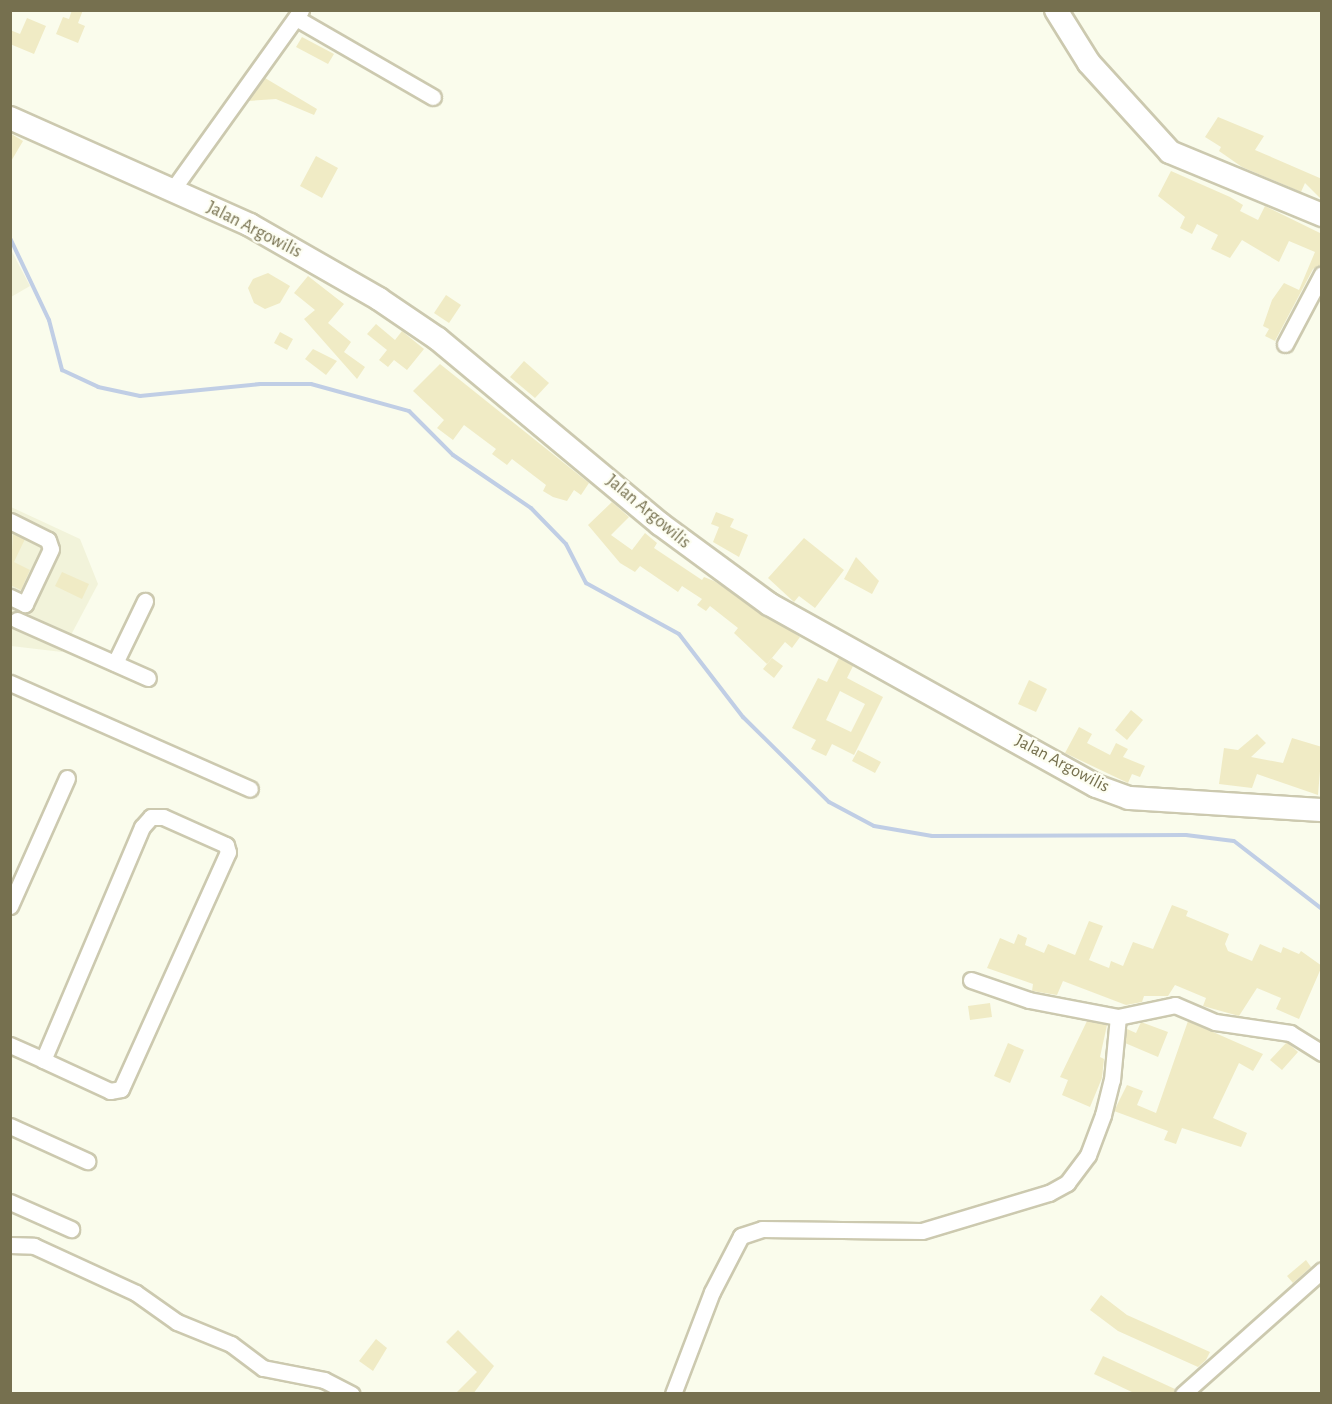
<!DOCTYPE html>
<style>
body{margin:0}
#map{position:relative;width:1332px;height:1404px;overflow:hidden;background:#fafcec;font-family:"Alegreya Sans",sans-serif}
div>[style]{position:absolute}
.residential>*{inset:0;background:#f2f3da}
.stream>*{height:4px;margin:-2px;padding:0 2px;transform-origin:2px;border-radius:2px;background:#c0cee5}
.building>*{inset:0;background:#f0ebc5}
.roads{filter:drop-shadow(2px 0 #ccc9af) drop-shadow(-2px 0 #ccc9af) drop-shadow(0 2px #ccc9af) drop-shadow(0 -2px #ccc9af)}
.street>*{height:15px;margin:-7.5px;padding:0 7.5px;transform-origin:7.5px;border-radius:7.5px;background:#fff}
.secondary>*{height:22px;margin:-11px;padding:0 11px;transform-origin:11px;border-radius:11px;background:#fff}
span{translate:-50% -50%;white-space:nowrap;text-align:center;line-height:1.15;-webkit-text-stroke:4.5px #fdfef2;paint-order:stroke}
.street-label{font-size:18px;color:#76704f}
.frame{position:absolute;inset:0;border:12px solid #76704f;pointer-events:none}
</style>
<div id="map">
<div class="residential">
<i style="clip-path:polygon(11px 250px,30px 286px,11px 297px,10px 297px)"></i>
<i style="clip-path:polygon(11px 507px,80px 539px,98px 584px,62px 652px,11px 646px)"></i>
</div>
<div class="stream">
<i style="left:10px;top:238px;width:91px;rotate:64.6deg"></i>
<i style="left:49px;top:320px;width:52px;rotate:75.4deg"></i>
<i style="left:62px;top:370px;width:40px;rotate:25deg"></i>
<i style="left:98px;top:387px;width:43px;rotate:12.1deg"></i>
<i style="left:140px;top:396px;width:121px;rotate:-5.7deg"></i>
<i style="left:260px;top:384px;width:51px"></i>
<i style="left:311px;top:384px;width:102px;rotate:15.4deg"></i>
<i style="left:409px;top:411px;width:62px;rotate:45deg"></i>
<i style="left:453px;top:455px;width:94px;rotate:34.2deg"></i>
<i style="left:531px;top:508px;width:50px;rotate:45.8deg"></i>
<i style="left:566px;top:544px;width:44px;rotate:62.9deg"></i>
<i style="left:586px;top:583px;width:106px;rotate:28.7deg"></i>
<i style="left:679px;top:634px;width:105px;rotate:52.4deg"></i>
<i style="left:743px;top:717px;width:121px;rotate:44.7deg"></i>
<i style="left:829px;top:802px;width:51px;rotate:28.1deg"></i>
<i style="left:874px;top:826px;width:59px;rotate:9.8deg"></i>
<i style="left:932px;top:836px;width:254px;rotate:-0.2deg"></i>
<i style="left:1186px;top:835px;width:48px;rotate:7.1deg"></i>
<i style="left:1234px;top:841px;width:111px;rotate:37.7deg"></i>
</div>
<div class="building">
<i style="clip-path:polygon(72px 10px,83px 10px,78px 23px,85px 26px,78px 43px,56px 34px,63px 17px,69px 19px)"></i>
<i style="clip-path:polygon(27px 18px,46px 26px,34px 54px,10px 44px,10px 30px,20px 34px)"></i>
<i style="clip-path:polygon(302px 37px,334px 54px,328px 64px,296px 47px)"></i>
<i style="clip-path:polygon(265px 78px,317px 109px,314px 115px,276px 99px,248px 101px)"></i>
<i style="clip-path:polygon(1218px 117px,1264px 136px,1255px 150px,1322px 179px,1322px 200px,1305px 183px,1301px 192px,1242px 167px,1219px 151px,1221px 147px,1205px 137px)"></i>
<i style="clip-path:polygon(10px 133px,23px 141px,10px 163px)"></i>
<i style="clip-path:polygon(316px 156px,338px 168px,322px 198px,300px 186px)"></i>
<i style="clip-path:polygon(1171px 171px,1230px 197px,1243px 205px,1240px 211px,1258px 220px,1265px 206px,1322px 234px,1322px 264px,1313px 269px,1275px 341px,1265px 336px,1269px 329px,1263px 326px,1272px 300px,1284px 283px,1299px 290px,1315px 252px,1289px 241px,1279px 262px,1242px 240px,1230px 258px,1211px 249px,1218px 235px,1197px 224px,1192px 234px,1180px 228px,1185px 217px,1158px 196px)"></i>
<i style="clip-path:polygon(268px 273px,290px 286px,280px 303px,265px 309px,254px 303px,248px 288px,253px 279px)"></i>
<i style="clip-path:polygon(308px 276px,344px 304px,328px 323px,351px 342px,344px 352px,365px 367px,357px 379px,304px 319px,315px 310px,294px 293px)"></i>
<i style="clip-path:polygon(446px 295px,461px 305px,449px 323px,434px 313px)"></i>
<i style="clip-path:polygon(376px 324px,395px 340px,402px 331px,424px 349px,407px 370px,394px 360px,388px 367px,379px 360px,387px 350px,367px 334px)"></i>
<i style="clip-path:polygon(280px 332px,293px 339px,287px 350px,274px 343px)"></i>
<i style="clip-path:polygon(313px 349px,337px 361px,326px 375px,305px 359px)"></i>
<i style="clip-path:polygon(524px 361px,549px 383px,535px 398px,510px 377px)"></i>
<i style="clip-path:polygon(440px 364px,589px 483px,581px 495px,574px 490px,567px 501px,553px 497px,543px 491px,546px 485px,512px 459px,507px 465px,492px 454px,496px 449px,464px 425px,453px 440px,437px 428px,444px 420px,413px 391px)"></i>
<i style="clip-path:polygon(612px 502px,629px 517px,611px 535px,632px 550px,645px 533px,657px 543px,654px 548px,702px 580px,704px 577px,714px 581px,800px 637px,792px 648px,785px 642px,767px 664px,734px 633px,738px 628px,710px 606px,706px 611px,697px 605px,702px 599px,682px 586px,678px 592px,640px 566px,635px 572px,620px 563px,588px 525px)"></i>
<i style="clip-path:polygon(716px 512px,734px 519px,730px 527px,748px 535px,739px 557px,713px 542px,719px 527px,711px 524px)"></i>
<i style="clip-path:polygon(13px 534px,25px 539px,14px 562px,30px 570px,21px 590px,10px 585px)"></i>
<i style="clip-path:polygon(804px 538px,844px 570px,815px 608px,799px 596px,794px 602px,768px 578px)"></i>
<i style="clip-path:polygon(856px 557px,879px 581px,872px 594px,844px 579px)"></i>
<i style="clip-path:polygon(62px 572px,89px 584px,82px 599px,55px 586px)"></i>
<i style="clip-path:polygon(772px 658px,783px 666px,774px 678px,763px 669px)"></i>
<i style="clip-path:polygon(evenodd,839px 658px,853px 666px,847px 678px,883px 697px,854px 755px,832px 744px,826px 756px,811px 749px,816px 740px,792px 728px,818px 678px,827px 682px,839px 658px,840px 691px,865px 704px,851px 732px,826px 720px,840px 691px)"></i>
<i style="clip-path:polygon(1029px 680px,1047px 689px,1036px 712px,1018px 704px)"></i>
<i style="clip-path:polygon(1131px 710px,1143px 720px,1127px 740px,1115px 730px)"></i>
<i style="clip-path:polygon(1079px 727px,1092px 734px,1087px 743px,1110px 755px,1116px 743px,1128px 749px,1123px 757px,1145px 766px,1140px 777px,1132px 774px,1128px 783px,1065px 753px)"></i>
<i style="clip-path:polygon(1257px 734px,1266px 743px,1251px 757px,1283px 763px,1292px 738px,1322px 747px,1318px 795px,1257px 774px,1252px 788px,1219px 784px,1224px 748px,1238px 750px)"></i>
<i style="clip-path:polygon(858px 750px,881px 762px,875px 773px,852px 761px)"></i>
<i style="clip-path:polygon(1172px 905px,1188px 911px,1186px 916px,1229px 934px,1225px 944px,1228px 951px,1252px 961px,1260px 944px,1281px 953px,1283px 947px,1299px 954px,1301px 951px,1322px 966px,1299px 1019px,1276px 1009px,1281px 998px,1257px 988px,1239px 1016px,1203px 1006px,1206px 998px,1175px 985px,1168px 996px,1144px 996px,1142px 1002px,1126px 1005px,1063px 981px,1057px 995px,1032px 991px,1033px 984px,987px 968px,1000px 938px,1014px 944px,1018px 934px,1027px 938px,1025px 945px,1044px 953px,1048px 944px,1075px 955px,1089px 921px,1103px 926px,1089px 960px,1109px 968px,1111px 961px,1123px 966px,1133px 942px,1153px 949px)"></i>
<i style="clip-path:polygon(990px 1003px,992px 1017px,970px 1020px,968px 1006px)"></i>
<i style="clip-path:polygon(1087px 1021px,1107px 1025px,1100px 1057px,1104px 1059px,1102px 1078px,1090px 1107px,1062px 1095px,1068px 1080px,1060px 1077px)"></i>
<i style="clip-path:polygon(1188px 1021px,1263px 1054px,1253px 1071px,1239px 1063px,1213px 1118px,1247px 1133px,1241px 1147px,1182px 1128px,1176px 1144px,1164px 1140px,1168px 1131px,1114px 1111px,1127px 1085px,1143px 1091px,1137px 1105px,1156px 1113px)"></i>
<i style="clip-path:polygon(1141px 1022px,1168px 1032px,1158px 1057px,1125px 1043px,1127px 1029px,1136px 1033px)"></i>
<i style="clip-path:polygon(1287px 1042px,1298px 1052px,1282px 1070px,1270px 1060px)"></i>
<i style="clip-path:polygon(1008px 1043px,1024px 1050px,1010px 1083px,994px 1076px)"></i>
<i style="clip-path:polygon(1306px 1260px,1311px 1267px,1293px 1283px,1287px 1276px)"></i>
<i style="clip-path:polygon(1101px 1295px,1127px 1315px,1210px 1352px,1206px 1360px,1198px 1367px,1118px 1331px,1090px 1310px)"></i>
<i style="clip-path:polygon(458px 1330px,494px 1366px,473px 1394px,455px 1394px,477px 1372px,446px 1342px)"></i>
<i style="clip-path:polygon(376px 1339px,387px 1348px,373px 1371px,359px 1361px)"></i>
<i style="clip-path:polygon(1103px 1356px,1175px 1389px,1174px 1394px,1136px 1394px,1094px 1374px)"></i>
</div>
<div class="roads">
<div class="street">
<i style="left:296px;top:18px;width:158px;rotate:30deg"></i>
<i style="left:173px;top:189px;width:220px;rotate:-54.4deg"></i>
<i style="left:1285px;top:344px;width:79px;rotate:-62.1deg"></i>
<i style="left:10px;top:521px;width:42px;rotate:26.6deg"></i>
<i style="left:48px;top:540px;width:9px;rotate:72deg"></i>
<i style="left:51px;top:549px;width:61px;rotate:115.3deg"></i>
<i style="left:25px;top:604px;width:17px;rotate:-155deg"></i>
<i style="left:17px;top:620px;width:143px;rotate:23.9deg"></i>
<i style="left:115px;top:663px;width:69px;rotate:-64.2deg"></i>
<i style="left:10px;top:683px;width:262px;rotate:23.8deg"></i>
<i style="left:10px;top:906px;width:140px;rotate:-66deg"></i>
<i style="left:971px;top:980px;width:61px;rotate:19deg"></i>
<i style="left:1029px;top:1000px;width:91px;rotate:10.8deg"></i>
<i style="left:1118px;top:1017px;width:58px;rotate:-11.9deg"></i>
<i style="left:1175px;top:1005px;width:43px;rotate:23deg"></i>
<i style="left:1215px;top:1022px;width:76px;rotate:8.3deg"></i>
<i style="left:1290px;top:1033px;width:38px;rotate:32deg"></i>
<i style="left:10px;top:1045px;width:36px;rotate:24deg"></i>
<i style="left:43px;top:1060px;width:74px;rotate:24.8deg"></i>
<i style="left:110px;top:1091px;width:11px;rotate:-10deg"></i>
<i style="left:121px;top:1089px;width:260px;rotate:-65.7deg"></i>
<i style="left:228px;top:852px;width:7px;rotate:-106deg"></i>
<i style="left:226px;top:845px;width:69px;rotate:-156deg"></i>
<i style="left:163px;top:817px;width:12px;rotate:180deg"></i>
<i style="left:151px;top:817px;width:13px;rotate:132deg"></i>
<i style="left:142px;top:827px;width:253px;rotate:113deg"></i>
<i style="left:10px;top:1126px;width:85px;rotate:24.4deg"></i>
<i style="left:10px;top:1202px;width:67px;rotate:23.9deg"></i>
<i style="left:10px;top:1245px;width:24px;rotate:2deg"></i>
<i style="left:34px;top:1246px;width:112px;rotate:24.7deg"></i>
<i style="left:136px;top:1293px;width:50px;rotate:35.3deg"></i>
<i style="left:177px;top:1322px;width:58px;rotate:22.2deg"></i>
<i style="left:231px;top:1344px;width:40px;rotate:37deg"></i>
<i style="left:263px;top:1368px;width:62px;rotate:11.1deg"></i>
<i style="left:324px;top:1380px;width:31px;rotate:27deg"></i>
<i style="left:673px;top:1394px;width:109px;rotate:-69.1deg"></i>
<i style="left:712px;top:1292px;width:63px;rotate:-62.6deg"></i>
<i style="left:741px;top:1236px;width:22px;rotate:-18deg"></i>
<i style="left:762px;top:1229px;width:160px;rotate:0.7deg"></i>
<i style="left:922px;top:1231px;width:133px;rotate:-16.7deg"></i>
<i style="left:1049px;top:1193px;width:21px;rotate:-29deg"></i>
<i style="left:1067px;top:1183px;width:35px;rotate:-53deg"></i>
<i style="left:1088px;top:1155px;width:43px;rotate:-69.4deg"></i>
<i style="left:1103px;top:1115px;width:36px;rotate:-76deg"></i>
<i style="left:1112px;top:1080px;width:63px;rotate:-84.6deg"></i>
<i style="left:1183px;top:1394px;width:186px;rotate:-41.7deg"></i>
</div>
<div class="secondary">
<i style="left:1056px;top:10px;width:62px;rotate:58.1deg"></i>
<i style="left:1089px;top:63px;width:120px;rotate:47.7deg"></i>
<i style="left:1170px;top:152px;width:165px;rotate:22.5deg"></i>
<i style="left:10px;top:118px;width:263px;rotate:24deg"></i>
<i style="left:250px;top:225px;width:149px;rotate:29.8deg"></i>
<i style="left:379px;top:299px;width:71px;rotate:34.1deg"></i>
<i style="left:438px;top:339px;width:289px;rotate:39.8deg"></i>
<i style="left:660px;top:524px;width:135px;rotate:36.3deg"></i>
<i style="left:769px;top:604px;width:374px;rotate:29.1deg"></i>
<i style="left:1096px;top:786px;width:35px;rotate:20deg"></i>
<i style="left:1129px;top:798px;width:193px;rotate:3.6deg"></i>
</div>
</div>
<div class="street-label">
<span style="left:254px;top:230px;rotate:27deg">Jalan Argowilis</span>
<span style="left:648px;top:512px;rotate:40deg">Jalan Argowilis</span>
<span style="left:1062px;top:764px;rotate:28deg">Jalan Argowilis</span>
</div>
<div class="frame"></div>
</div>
